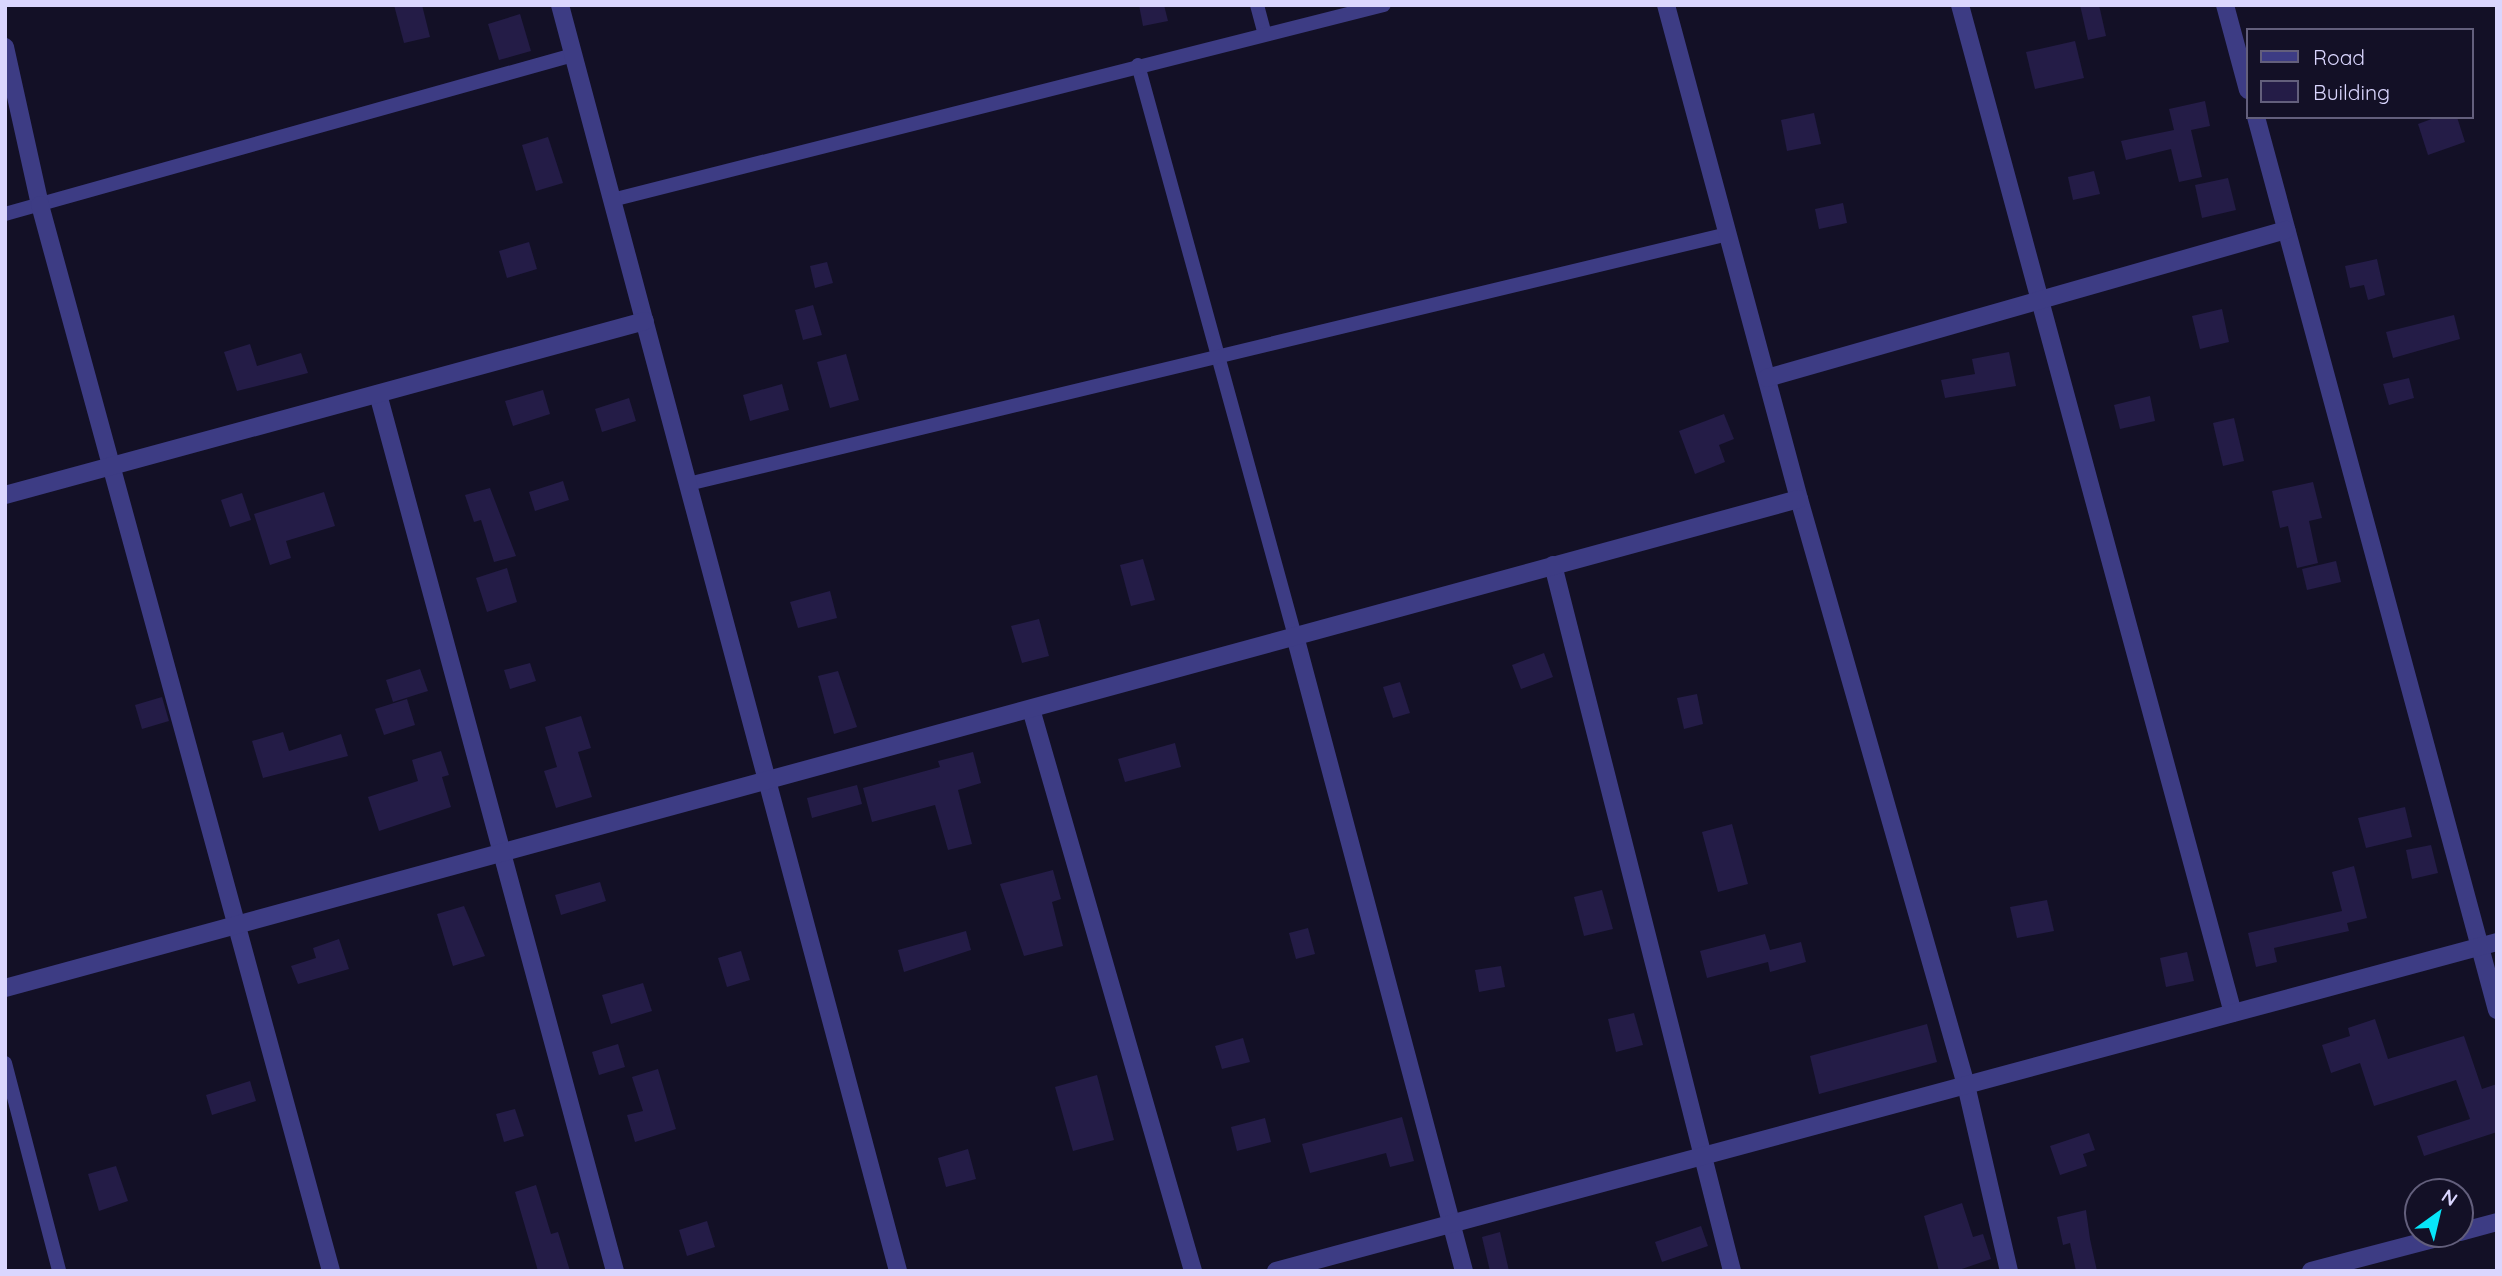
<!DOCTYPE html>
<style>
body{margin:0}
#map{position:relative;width:2502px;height:1276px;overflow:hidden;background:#131026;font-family:Quicksand,sans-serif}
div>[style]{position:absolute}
.building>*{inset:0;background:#241c47}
.service>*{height:14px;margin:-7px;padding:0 7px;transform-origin:7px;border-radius:7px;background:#3d3c84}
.minor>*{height:18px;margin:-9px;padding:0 9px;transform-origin:9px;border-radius:9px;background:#3d3c84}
span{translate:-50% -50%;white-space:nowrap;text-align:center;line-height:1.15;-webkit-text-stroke:5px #131026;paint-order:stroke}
.frame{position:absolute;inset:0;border:7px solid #dad6fe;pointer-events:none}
.legend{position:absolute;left:2246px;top:28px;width:228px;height:91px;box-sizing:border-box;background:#131026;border:2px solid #635f7c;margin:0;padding:9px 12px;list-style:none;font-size:21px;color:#dad6fe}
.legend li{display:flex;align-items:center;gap:14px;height:35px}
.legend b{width:35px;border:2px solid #635f7c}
.north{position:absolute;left:2404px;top:1178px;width:70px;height:70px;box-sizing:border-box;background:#131026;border:2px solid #635f7c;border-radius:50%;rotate:34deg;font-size:19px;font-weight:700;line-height:28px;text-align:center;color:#dad6fe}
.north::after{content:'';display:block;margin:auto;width:24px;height:32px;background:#07e6f9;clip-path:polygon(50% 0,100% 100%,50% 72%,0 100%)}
</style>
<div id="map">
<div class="building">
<i style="clip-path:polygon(394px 5px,422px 5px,430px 37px,404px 43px)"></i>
<i style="clip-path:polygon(1139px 5px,1164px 5px,1168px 21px,1143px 26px)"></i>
<i style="clip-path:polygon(2080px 5px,2099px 5px,2106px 36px,2088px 40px)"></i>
<i style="clip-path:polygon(520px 14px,531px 51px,499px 60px,488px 24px)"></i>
<i style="clip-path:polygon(2075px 41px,2084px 78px,2035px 89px,2026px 52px)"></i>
<i style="clip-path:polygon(2205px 101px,2210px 126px,2191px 130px,2202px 177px,2179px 182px,2171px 149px,2126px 160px,2121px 141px,2174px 130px,2169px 109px)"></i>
<i style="clip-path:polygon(1814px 113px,1821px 144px,1787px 151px,1781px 120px)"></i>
<i style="clip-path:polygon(2437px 117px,2457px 117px,2465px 142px,2428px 155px,2418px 124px)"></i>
<i style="clip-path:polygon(548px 137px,563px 183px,536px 191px,522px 145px)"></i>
<i style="clip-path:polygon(2094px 171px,2100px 194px,2073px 200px,2068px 177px)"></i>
<i style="clip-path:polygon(2228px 178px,2236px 210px,2202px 218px,2195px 185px)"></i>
<i style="clip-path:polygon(1843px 203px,1847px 223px,1819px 229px,1815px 209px)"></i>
<i style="clip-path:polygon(529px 242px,537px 269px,507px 278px,499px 251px)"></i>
<i style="clip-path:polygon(2377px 259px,2385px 295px,2368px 300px,2364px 285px,2350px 288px,2345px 266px)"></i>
<i style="clip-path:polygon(827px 262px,833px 283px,815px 288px,810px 266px)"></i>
<i style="clip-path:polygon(813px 305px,822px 335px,803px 340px,795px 310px)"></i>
<i style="clip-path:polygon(2222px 309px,2229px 342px,2200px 349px,2192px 316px)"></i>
<i style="clip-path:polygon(2454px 315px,2460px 339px,2393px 358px,2386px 332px)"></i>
<i style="clip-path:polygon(250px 344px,257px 366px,301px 353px,308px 373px,237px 391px,224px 352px)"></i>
<i style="clip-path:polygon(2009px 352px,2016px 386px,1945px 398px,1941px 380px,1975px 374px,1972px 359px)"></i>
<i style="clip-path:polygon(846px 354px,859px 400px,830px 408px,817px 362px)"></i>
<i style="clip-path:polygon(2409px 378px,2414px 398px,2389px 405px,2383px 384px)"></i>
<i style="clip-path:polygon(782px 384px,789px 410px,750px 421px,743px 395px)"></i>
<i style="clip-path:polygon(543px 390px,550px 414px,513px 426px,505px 401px)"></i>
<i style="clip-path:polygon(2150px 396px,2155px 421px,2120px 429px,2114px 405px)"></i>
<i style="clip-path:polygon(629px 398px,636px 421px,602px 432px,595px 409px)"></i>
<i style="clip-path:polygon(1724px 414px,1734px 439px,1719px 445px,1725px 462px,1695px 474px,1679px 431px)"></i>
<i style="clip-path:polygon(2234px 418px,2244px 461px,2223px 466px,2213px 423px)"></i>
<i style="clip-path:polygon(563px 481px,569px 500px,535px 511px,529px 492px)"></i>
<i style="clip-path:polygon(2313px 482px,2322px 518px,2309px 521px,2318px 563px,2297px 568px,2288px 526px,2280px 528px,2272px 491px)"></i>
<i style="clip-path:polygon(490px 488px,516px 556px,494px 562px,481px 520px,474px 522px,465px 495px)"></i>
<i style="clip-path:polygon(324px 492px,335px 526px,286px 541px,291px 558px,270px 565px,254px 514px)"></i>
<i style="clip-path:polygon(242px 493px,251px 520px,230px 527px,221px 500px)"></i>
<i style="clip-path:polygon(1143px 559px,1155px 600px,1131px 606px,1120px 565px)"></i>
<i style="clip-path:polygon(2336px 561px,2341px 582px,2307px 590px,2302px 569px)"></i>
<i style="clip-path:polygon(507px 568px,517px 602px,487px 612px,476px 578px)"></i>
<i style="clip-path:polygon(830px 591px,837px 618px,798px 628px,790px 602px)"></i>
<i style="clip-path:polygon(1039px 619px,1049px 656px,1022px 663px,1011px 626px)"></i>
<i style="clip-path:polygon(1544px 653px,1553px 677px,1521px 689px,1512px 665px)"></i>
<i style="clip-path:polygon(530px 663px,536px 681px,510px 689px,504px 670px)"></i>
<i style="clip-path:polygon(420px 669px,428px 691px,393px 702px,386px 680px)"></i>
<i style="clip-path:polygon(838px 671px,857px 727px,834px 734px,818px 676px)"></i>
<i style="clip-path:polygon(1400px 682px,1410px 713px,1393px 718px,1383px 687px)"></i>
<i style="clip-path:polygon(1697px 694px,1703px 724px,1684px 729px,1677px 698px)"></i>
<i style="clip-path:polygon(162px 697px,169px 721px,142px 729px,135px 705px)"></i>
<i style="clip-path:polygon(407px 699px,415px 725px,384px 735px,375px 709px)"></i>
<i style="clip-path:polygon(581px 716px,591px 748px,578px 752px,592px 797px,556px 808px,544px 771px,557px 767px,545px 727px)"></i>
<i style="clip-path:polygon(283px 732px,289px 751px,341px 734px,348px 756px,263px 778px,252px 741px)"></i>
<i style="clip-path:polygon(1175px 743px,1181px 767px,1125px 782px,1118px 759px)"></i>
<i style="clip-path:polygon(441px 751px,449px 775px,442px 777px,451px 807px,379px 831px,368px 797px,418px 781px,412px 760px)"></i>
<i style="clip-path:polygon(973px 752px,981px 783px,958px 790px,972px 844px,948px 850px,935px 805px,872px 822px,863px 788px,940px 767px,938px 761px)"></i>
<i style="clip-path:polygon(857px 785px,862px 804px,812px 818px,807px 798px)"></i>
<i style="clip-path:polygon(2405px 807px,2412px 837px,2366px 848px,2358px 818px)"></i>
<i style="clip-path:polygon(1732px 824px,1748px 884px,1718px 892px,1702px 832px)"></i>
<i style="clip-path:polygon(2431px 845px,2438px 873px,2412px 879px,2406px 850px)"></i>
<i style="clip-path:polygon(2354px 866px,2367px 918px,2347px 923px,2349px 931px,2274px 948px,2277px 962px,2256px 967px,2248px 933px,2342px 911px,2332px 872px)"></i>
<i style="clip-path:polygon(1053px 870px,1061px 899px,1052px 902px,1063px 946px,1024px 956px,1000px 884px)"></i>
<i style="clip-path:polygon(600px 882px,606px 901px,561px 915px,555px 895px)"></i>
<i style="clip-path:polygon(1602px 890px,1613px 929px,1584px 936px,1574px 897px)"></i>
<i style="clip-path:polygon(2047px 900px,2054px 931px,2017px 938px,2010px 907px)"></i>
<i style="clip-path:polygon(464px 906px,485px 956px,453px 966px,437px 914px)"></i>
<i style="clip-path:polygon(1308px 928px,1315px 954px,1296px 959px,1289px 933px)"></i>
<i style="clip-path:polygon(966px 931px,971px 950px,904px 972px,898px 950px)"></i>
<i style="clip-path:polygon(1765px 934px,1770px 950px,1801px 942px,1806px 962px,1770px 972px,1768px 962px,1707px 978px,1700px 951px)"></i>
<i style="clip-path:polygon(339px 939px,349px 969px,298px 984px,291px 966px,316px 958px,313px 948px)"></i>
<i style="clip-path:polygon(741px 951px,750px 980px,727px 987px,718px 958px)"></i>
<i style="clip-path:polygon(2187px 952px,2194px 981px,2166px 987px,2160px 958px)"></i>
<i style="clip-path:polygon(1501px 966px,1505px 987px,1479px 992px,1475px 970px)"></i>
<i style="clip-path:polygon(643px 983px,652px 1011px,611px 1024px,602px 995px)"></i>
<i style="clip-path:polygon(1634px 1013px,1643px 1045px,1616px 1052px,1608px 1019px)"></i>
<i style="clip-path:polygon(2375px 1019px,2388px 1059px,2464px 1036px,2482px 1089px,2497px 1084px,2497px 1132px,2424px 1156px,2417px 1136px,2470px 1119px,2456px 1080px,2374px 1106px,2360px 1063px,2331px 1073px,2322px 1045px,2350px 1036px,2348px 1028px)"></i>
<i style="clip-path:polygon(1927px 1024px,1937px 1062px,1819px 1094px,1810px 1056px)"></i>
<i style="clip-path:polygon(1243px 1038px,1250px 1062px,1222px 1069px,1215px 1046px)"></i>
<i style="clip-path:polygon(618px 1044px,625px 1067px,599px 1075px,592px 1052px)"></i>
<i style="clip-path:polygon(658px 1069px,676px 1129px,635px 1142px,627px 1115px,643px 1111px,632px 1077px)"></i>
<i style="clip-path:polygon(1097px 1075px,1114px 1140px,1073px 1151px,1055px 1087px)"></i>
<i style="clip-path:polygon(250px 1081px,256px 1101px,212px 1115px,206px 1095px)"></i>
<i style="clip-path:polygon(515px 1109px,524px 1136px,504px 1142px,496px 1114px)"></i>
<i style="clip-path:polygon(1402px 1117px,1414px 1161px,1390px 1167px,1386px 1153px,1310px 1173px,1302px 1144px)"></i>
<i style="clip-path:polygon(1265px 1118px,1271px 1142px,1237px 1151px,1231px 1127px)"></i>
<i style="clip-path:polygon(2089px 1133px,2095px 1150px,2083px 1154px,2087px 1166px,2060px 1175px,2050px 1146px)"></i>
<i style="clip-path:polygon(968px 1149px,976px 1179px,946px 1187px,938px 1158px)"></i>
<i style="clip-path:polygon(116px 1166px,128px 1201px,99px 1211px,88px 1174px)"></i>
<i style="clip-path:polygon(536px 1185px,551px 1234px,558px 1232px,570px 1271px,538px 1271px,515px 1192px)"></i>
<i style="clip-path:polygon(1962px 1203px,1973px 1237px,1983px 1234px,1991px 1259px,1956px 1271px,1939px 1271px,1924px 1216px)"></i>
<i style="clip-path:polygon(2086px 1210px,2090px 1239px,2097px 1271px,2076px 1271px,2070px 1243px,2063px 1245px,2057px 1217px)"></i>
<i style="clip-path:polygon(707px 1221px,715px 1247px,687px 1256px,679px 1230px)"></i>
<i style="clip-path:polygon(1701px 1226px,1708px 1246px,1662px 1262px,1655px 1242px)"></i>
<i style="clip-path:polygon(1500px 1232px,1509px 1271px,1490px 1271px,1482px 1237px)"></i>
</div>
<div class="service">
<i style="left:1257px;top:5px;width:30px;rotate:75deg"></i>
<i style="left:1138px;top:65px;width:592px;rotate:74.63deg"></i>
<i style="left:612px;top:200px;width:796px;rotate:-14.18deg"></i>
<i style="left:5px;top:214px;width:590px;rotate:-15.64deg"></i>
<i style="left:688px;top:484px;width:1070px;rotate:-13.52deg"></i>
<i style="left:5px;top:1063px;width:215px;rotate:75.4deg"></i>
</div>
<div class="minor">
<i style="left:560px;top:5px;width:1310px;rotate:75.05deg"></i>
<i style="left:1666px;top:5px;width:512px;rotate:74.93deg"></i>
<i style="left:1799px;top:499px;width:609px;rotate:74.09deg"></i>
<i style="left:1966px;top:1085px;width:191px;rotate:77deg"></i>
<i style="left:1960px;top:5px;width:1044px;rotate:74.85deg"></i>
<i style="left:2225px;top:5px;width:88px;rotate:74.9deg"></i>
<i style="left:5px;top:47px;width:162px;rotate:77.5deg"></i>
<i style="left:40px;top:205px;width:1105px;rotate:74.73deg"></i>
<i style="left:2256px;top:117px;width:925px;rotate:74.9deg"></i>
<i style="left:1767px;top:378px;width:540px;rotate:-15.92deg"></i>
<i style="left:378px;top:394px;width:908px;rotate:74.88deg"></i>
<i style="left:5px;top:495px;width:663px;rotate:-15.21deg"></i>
<i style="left:1553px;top:565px;width:728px;rotate:75.77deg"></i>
<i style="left:1295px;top:636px;width:657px;rotate:75.1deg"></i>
<i style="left:1031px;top:709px;width:585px;rotate:73.92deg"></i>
<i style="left:5px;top:988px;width:1859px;rotate:-15.25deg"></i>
<i style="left:2460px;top:1232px;width:38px;rotate:-15deg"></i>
<i style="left:1276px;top:1271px;width:1265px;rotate:-15.08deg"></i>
<i style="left:2311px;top:1271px;width:146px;rotate:-14.7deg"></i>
</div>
<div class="frame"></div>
<ul class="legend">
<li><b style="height:9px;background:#3d3c84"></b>Road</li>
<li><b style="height:19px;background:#241c47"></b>Building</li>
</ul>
<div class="north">N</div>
</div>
